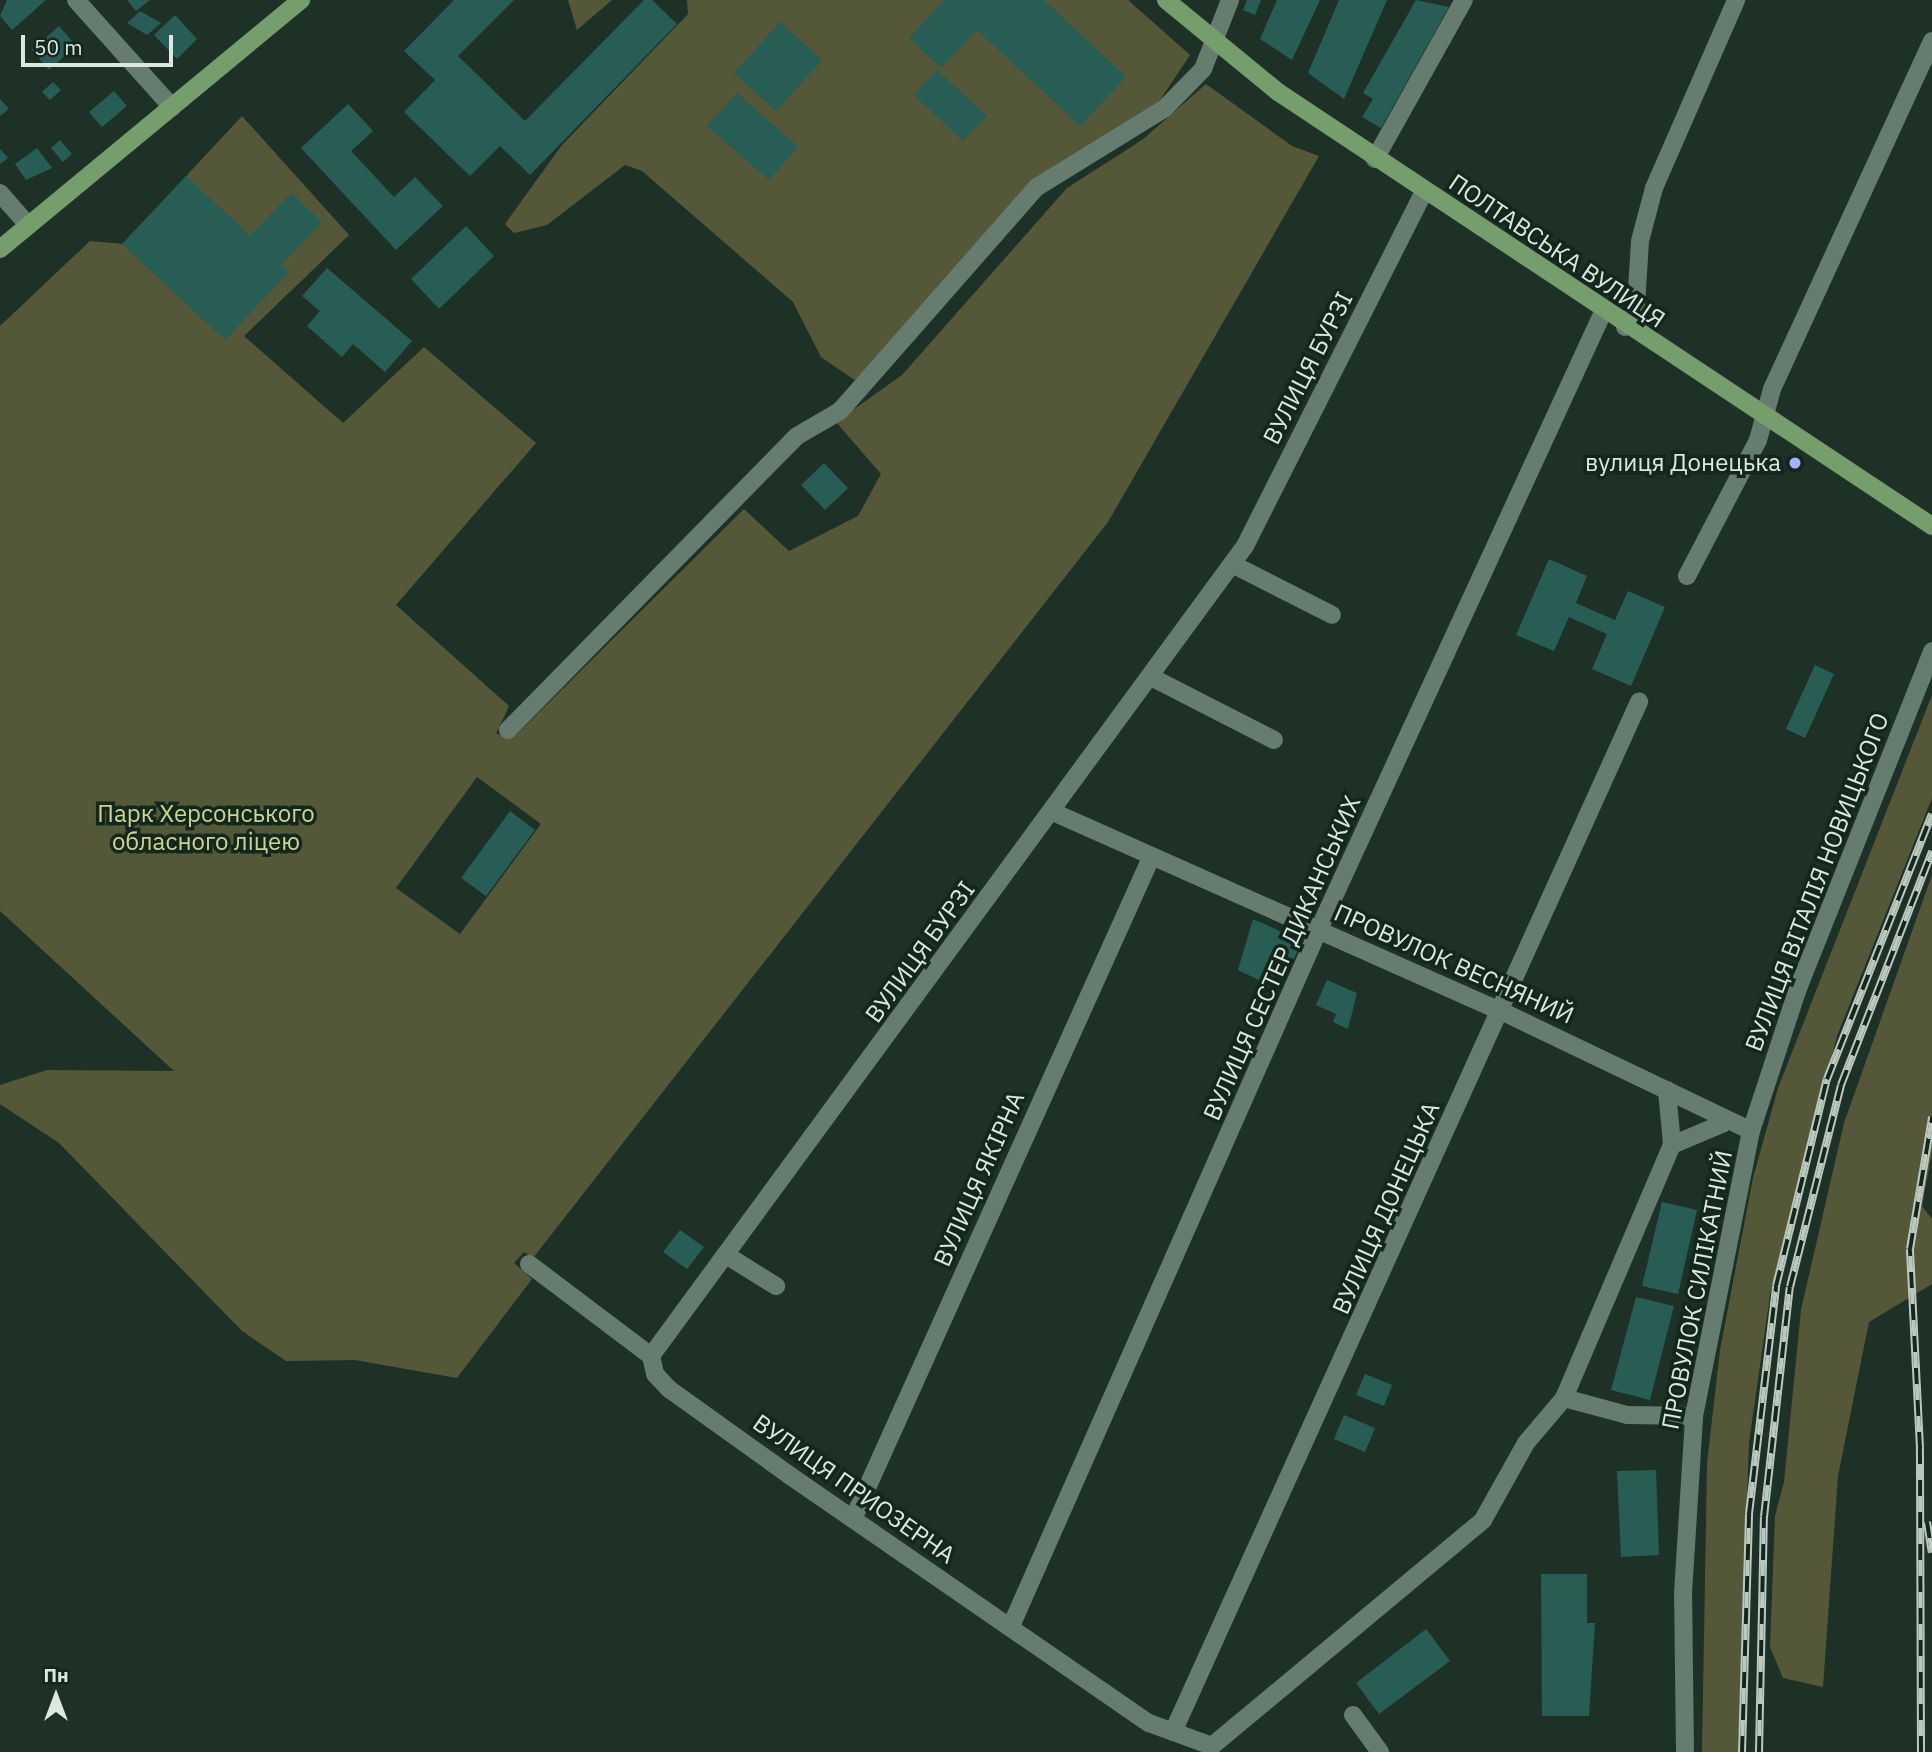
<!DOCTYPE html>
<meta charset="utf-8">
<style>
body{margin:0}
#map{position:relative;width:1932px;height:1752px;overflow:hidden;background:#1e3127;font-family:"IBM Plex Sans",sans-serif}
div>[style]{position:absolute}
.green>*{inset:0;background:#545839}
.building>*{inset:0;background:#285d56}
.minor>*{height:18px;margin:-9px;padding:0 9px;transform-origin:9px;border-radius:9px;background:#667c6f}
.major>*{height:18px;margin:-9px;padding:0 9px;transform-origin:9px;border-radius:9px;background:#769e6c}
.rail>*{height:8px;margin-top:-4px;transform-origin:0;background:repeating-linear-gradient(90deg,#14271d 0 16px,#bbc8c0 0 32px);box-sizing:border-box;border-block:2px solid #bbc8c0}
.dots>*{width:19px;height:19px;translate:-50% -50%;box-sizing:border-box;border:4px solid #14271d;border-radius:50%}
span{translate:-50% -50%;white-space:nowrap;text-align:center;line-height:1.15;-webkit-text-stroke:7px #14271d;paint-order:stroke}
.street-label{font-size:24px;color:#dbe7e0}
.poi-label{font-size:24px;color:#dbe7e0}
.right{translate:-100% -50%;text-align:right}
.park-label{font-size:24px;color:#ccd491}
.north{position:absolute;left:21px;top:1661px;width:70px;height:70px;-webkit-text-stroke:5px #14271d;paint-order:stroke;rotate:0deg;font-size:19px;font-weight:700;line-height:28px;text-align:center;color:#dbe7e0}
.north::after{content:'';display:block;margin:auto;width:24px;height:32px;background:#dbe7e0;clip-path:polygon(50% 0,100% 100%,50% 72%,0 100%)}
.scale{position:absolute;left:21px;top:35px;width:152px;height:32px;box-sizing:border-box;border:4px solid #dbe7e0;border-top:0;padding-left:9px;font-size:21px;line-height:24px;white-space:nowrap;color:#dbe7e0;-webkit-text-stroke:5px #14271d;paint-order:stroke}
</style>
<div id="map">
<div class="green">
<i style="clip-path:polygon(568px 0,612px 0,577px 30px)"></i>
<i style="clip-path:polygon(687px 0,1128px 0,1190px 55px,1154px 109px,1061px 164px,856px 381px,821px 357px,793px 302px,642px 171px,625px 165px,547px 225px,514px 233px,505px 224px,562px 145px,688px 14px)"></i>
<i style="clip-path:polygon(evenodd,1206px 84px,1292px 146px,1319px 156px,1108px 522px,533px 1258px,524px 1252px,514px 1263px,532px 1279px,457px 1378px,355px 1360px,286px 1361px,242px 1331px,59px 1143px,0 1104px,0 1085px,47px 1070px,174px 1071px,0 911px,0 326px,90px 241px,123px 244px,242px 116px,349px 235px,244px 336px,343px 423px,424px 347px,536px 443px,396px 605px,509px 706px,496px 734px,515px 736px,744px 509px,789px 551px,858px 516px,881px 474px,836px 422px,902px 375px,1067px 188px,1142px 140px,1206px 84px,477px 777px,541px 824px,460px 934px,396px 888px,477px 777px)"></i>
<i style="clip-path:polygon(1932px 695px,1932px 798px,1837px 1036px,1770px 1295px,1749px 1443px,1738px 1752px,1702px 1752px,1707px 1463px,1720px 1350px,1753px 1178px,1778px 1088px)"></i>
<i style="clip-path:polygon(1932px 875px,1932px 1152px,1922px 1206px,1932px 1219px,1932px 1284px,1869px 1322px,1838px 1476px,1823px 1687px,1783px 1678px,1770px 1647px,1775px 1516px,1784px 1482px,1801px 1310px,1844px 1123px)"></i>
</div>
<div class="building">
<i style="clip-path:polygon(7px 0,46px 0,12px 30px,0 16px)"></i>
<i style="clip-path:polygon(127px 0,150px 0,136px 11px)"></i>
<i style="clip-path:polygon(454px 0,514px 0,458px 56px,525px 121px,644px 0,652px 0,677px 24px,530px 175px,500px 146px,470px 176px,404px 112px,435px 80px,404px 51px)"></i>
<i style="clip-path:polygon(944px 0,1044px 0,1126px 77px,1080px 126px,977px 30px,941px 68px,909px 38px)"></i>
<i style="clip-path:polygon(1247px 0,1261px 0,1255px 15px,1243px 10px)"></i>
<i style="clip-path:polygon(1277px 0,1320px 0,1292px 60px,1260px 39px)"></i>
<i style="clip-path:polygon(1339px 0,1387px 0,1344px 99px,1308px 73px)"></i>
<i style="clip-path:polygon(1416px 0,1449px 7px,1381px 128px,1362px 117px,1373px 99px,1363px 93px)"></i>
<i style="clip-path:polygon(140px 11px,161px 23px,147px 35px,127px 23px)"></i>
<i style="clip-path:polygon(175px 15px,197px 39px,177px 59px,154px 35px)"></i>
<i style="clip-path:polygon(780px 22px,822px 60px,776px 111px,734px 73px)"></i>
<i style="clip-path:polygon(59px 26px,76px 46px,49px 70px,32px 50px)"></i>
<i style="clip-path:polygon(937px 70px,987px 116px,963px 141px,914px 95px)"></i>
<i style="clip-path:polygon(53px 82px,61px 90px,50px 100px,42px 92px)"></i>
<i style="clip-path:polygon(114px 91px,127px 106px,102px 127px,89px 112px)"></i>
<i style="clip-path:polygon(737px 93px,798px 147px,769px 180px,707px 126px)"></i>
<i style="clip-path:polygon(0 99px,9px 109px,0 116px)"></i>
<i style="clip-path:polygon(348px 104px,373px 131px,351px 151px,394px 197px,415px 177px,443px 206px,396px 250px,301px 148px)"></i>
<i style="clip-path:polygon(60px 140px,72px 154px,63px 162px,51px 148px)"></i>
<i style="clip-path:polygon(37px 148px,52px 168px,26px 180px,15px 164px)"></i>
<i style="clip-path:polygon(0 149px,8px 158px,0 164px)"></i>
<i style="clip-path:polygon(186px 176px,250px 235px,291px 193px,322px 222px,281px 265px,289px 272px,225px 340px,122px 244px)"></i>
<i style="clip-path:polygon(466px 226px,494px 256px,439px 309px,411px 279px)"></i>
<i style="clip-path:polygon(327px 268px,412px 341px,385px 372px,353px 344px,342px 357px,307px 326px,320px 311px,302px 296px)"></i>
<i style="clip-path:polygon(824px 463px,848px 488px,825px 510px,801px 485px)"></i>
<i style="clip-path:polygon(1549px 559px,1587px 576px,1576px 603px,1615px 620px,1628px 591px,1665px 607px,1631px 686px,1592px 669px,1607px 634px,1569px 617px,1554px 651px,1516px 635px)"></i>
<i style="clip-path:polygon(1815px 665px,1834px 674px,1805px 738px,1786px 729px)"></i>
<i style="clip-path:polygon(510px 811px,535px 830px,486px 896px,461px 878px)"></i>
<i style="clip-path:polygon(1253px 919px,1302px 941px,1291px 965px,1282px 960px,1274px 977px,1265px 973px,1261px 981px,1238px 970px)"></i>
<i style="clip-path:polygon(1327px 980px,1357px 993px,1348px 1029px,1333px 1022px,1336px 1014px,1316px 1005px)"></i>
<i style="clip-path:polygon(1662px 1202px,1697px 1210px,1678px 1294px,1642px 1286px)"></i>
<i style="clip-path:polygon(680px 1230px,704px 1247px,687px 1269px,663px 1252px)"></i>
<i style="clip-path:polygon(1636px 1297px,1674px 1306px,1650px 1400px,1611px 1390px)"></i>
<i style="clip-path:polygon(1365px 1374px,1392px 1385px,1384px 1406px,1356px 1395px)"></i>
<i style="clip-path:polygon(1344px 1415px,1375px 1428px,1365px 1452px,1334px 1439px)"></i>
<i style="clip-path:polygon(1656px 1470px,1659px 1555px,1621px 1557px,1617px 1471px)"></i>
<i style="clip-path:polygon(1541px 1574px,1587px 1574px,1587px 1623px,1595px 1623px,1589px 1716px,1542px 1716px)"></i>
<i style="clip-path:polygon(1426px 1629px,1450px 1661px,1379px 1714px,1356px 1683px)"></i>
</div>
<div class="minor">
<i style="left:76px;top:0;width:144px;rotate:48.1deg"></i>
<i style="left:1375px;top:159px;width:182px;rotate:-60.8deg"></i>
<i style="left:0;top:193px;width:43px;rotate:48.8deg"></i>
<i style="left:1625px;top:327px;width:25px;rotate:-63deg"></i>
<i style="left:1636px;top:305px;width:64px;rotate:-86.4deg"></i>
<i style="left:1640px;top:241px;width:55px;rotate:-75.2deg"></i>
<i style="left:1654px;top:188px;width:205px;rotate:-66.4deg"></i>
<i style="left:1232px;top:564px;width:112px;rotate:27deg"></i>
<i style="left:1687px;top:576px;width:153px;rotate:-62.4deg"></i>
<i style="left:1758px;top:440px;width:53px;rotate:-74.6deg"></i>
<i style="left:1772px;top:389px;width:383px;rotate:-65.3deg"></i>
<i style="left:1151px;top:677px;width:138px;rotate:27.1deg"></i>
<i style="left:508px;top:730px;width:412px;rotate:-45.5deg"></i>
<i style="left:797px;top:436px;width:50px;rotate:-30.2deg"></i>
<i style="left:840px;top:411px;width:298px;rotate:-48.7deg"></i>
<i style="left:1037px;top:187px;width:149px;rotate:-31.6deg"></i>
<i style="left:1164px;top:109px;width:56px;rotate:-45.7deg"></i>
<i style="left:1203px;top:69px;width:74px;rotate:-68.6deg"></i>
<i style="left:1053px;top:812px;width:490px;rotate:24deg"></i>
<i style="left:1501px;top:1011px;width:277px;rotate:25.6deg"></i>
<i style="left:1667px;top:1090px;width:55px;rotate:84.8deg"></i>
<i style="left:726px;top:1255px;width:59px;rotate:31.8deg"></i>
<i style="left:529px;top:1264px;width:153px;rotate:37deg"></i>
<i style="left:651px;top:1356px;width:18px;rotate:77deg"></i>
<i style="left:655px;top:1374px;width:21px;rotate:47deg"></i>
<i style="left:669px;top:1389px;width:148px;rotate:35.6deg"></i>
<i style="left:789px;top:1475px;width:437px;rotate:34.6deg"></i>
<i style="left:1149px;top:1723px;width:67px;rotate:20.1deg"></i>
<i style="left:1212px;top:1746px;width:353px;rotate:-39.8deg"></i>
<i style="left:1483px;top:1520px;width:88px;rotate:-60.8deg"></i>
<i style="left:1526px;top:1443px;width:59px;rotate:-49.8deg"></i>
<i style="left:1564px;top:1398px;width:275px;rotate:-66.9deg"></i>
<i style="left:1672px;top:1145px;width:56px;rotate:-22.9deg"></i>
<i style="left:651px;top:1356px;width:1004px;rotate:-53.75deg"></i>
<i style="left:1245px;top:546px;width:397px;rotate:-63.2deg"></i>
<i style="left:1564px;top:1398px;width:65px;rotate:15.1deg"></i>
<i style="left:1627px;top:1415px;width:67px;rotate:0.9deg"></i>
<i style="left:853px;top:1519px;width:723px;rotate:-65.74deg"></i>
<i style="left:1011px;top:1626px;width:762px;rotate:-66.16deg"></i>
<i style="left:1319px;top:929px;width:679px;rotate:-65.28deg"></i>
<i style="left:1353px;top:1715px;width:46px;rotate:53.9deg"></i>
<i style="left:1173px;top:1732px;width:1131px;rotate:-65.66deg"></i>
<i style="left:1685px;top:1752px;width:159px;rotate:-90.7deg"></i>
<i style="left:1683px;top:1593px;width:177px;rotate:-86.4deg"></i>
<i style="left:1694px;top:1416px;width:291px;rotate:-78.7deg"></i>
<i style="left:1751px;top:1131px;width:147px;rotate:-71.8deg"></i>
<i style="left:1797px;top:991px;width:366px;rotate:-68.3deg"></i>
</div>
<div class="major">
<i style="left:1166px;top:0;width:145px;rotate:39.4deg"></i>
<i style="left:1278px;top:92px;width:785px;rotate:33.57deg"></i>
<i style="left:0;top:249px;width:391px;rotate:-39.6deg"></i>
</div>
<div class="rail">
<i style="left:1927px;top:1522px;width:31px;rotate:81deg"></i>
<i style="left:1742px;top:1752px;width:238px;rotate:-88.3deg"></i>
<i style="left:1749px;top:1514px;width:230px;rotate:-83.2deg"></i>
<i style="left:1776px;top:1286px;width:213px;rotate:-76.2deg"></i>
<i style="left:1827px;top:1079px;width:285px;rotate:-68.4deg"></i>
<i style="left:1759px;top:1752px;width:235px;rotate:-88.8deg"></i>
<i style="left:1764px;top:1517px;width:231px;rotate:-83.6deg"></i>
<i style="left:1790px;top:1287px;width:208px;rotate:-75.8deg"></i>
<i style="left:1841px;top:1085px;width:251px;rotate:-68.7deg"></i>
<i style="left:1921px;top:1752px;width:304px;rotate:-90.2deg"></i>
<i style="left:1920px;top:1448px;width:199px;rotate:-92.9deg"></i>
<i style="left:1910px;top:1249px;width:134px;rotate:-80.5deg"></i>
</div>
<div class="dots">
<i style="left:1795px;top:463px;background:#a4b2fc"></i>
</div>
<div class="street-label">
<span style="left:1557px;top:251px;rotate:34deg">ПОЛТАВСЬКА ВУЛИЦЯ</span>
<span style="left:1308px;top:368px;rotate:-63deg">ВУЛИЦЯ БУРЗІ</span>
<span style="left:1817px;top:882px;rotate:-69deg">ВУЛИЦЯ ВІТАЛІЯ НОВИЦЬКОГО</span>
<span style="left:920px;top:952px;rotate:-54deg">ВУЛИЦЯ БУРЗІ</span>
<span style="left:1282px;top:958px;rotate:-66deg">ВУЛИЦЯ СЕСТЕР ДИКАНСЬКИХ</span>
<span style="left:1454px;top:964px;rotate:24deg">ПРОВУЛОК ВЕСНЯНИЙ</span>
<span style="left:979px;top:1179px;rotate:-66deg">ВУЛИЦЯ ЯКІРНА</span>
<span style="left:1386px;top:1208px;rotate:-66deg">ВУЛИЦЯ ДОНЕЦЬКА</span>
<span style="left:1697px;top:1290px;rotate:-79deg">ПРОВУЛОК СИЛІКАТНИЙ</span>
<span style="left:854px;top:1489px;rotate:35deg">ВУЛИЦЯ ПРИОЗЕРНА</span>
</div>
<div class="poi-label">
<span class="right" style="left:1781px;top:463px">вулиця Донецька</span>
</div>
<div class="park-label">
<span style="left:206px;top:828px">Парк Херсонського<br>обласного ліцею</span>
</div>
<div class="north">Пн</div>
<div class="scale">50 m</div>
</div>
